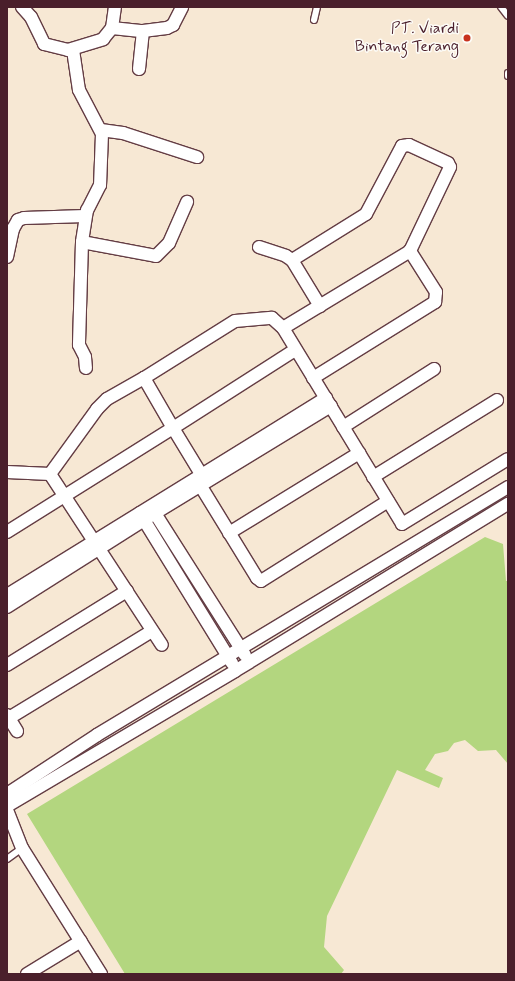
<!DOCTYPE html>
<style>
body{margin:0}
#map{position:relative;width:515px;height:981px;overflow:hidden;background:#f7e8d4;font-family:Mynerve,sans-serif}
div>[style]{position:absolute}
.green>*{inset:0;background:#b3d67f}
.roads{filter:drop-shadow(1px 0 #643d44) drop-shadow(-1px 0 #643d44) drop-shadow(0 1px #643d44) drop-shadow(0 -1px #643d44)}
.lane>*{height:6px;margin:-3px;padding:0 3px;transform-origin:3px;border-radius:3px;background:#fff}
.street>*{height:12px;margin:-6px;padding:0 6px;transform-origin:6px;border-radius:6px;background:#fff}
.dots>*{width:11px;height:11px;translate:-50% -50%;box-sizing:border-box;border:2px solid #fdfcf7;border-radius:50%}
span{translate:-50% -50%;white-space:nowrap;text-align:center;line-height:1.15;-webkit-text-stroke:3px #fdfcf7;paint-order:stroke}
.poi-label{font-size:16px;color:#4a1f2b}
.right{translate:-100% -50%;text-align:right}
.frame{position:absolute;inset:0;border:8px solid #4a1f2b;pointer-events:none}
</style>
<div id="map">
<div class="green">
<i style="clip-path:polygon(485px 537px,503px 544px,506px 581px,508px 581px,508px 764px,496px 750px,478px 751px,465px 740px,454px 743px,448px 751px,435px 754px,425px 770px,443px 778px,439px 788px,397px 770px,327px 916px,324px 947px,344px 970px,341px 974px,125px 974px,27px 814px)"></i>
</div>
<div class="roads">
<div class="lane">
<i style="left:501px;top:7px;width:11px;rotate:52deg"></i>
<i style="left:314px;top:20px;width:13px;rotate:-77deg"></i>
<i style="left:508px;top:76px;width:3px;rotate:-90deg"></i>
<i style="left:7px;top:859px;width:19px;rotate:-36deg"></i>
</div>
<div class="street">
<i style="left:22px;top:7px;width:13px;rotate:48deg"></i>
<i style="left:31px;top:17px;width:30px;rotate:64deg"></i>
<i style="left:44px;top:44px;width:25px;rotate:14deg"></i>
<i style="left:68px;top:50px;width:37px;rotate:-17deg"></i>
<i style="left:103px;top:39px;width:14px;rotate:-51deg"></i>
<i style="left:112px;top:28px;width:31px;rotate:6deg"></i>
<i style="left:143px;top:31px;width:24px;rotate:-7deg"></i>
<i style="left:167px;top:28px;width:7px;rotate:-27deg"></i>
<i style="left:173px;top:25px;width:20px;rotate:-63deg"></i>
<i style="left:112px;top:28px;width:21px;rotate:-82deg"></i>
<i style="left:73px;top:50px;width:40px;rotate:81.5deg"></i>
<i style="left:79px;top:90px;width:50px;rotate:62.4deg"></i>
<i style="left:102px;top:134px;width:51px;rotate:92.2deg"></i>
<i style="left:100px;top:185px;width:28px;rotate:117deg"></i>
<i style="left:87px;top:210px;width:32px;rotate:99deg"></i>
<i style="left:82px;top:242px;width:103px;rotate:91.7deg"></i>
<i style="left:79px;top:345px;width:13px;rotate:63deg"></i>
<i style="left:85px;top:357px;width:11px;rotate:85deg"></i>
<i style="left:139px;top:69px;width:38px;rotate:-84deg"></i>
<i style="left:101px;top:130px;width:22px;rotate:8deg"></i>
<i style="left:123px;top:133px;width:78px;rotate:18deg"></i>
<i style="left:82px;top:242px;width:75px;rotate:10.7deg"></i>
<i style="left:156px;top:256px;width:18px;rotate:-45deg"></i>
<i style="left:169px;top:243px;width:45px;rotate:-66.3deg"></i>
<i style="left:259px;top:247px;width:28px;rotate:18deg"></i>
<i style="left:286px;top:256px;width:7px;rotate:34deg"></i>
<i style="left:292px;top:260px;width:54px;rotate:58.7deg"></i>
<i style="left:7px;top:257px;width:29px;rotate:-78deg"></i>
<i style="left:13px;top:229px;width:10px;rotate:-61deg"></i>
<i style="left:18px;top:220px;width:6px;rotate:-18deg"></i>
<i style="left:24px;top:218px;width:61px;rotate:-1.9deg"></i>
<i style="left:283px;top:328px;width:149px;rotate:-31.2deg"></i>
<i style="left:410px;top:251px;width:93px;rotate:-64.5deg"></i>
<i style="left:450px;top:167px;width:4px;rotate:-117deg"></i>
<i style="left:448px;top:163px;width:43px;rotate:-155.2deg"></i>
<i style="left:409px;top:145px;width:7px;rotate:172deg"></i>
<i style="left:402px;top:146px;width:77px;rotate:117.9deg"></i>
<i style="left:366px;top:214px;width:87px;rotate:148.1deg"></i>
<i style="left:144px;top:378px;width:107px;rotate:-32.1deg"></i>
<i style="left:235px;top:321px;width:37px;rotate:-5deg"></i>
<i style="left:272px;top:318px;width:15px;rotate:42deg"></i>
<i style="left:283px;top:328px;width:229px;rotate:58.7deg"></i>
<i style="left:402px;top:524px;width:124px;rotate:-31.5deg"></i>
<i style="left:313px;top:378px;width:144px;rotate:-31.9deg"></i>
<i style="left:435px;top:302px;width:10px;rotate:-84deg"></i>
<i style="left:436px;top:292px;width:49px;rotate:-122.4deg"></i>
<i style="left:343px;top:427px;width:108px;rotate:-32.5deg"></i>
<i style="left:7px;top:472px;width:43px;rotate:2.7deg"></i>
<i style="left:50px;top:474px;width:204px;rotate:56.8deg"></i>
<i style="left:50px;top:474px;width:80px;rotate:-54.1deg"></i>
<i style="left:97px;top:409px;width:14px;rotate:-45deg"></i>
<i style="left:107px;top:399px;width:43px;rotate:-29.6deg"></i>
<i style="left:144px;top:378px;width:58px;rotate:59.9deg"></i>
<i style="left:173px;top:428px;width:145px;rotate:-32.6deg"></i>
<i style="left:373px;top:477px;width:146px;rotate:-31.8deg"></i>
<i style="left:200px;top:485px;width:109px;rotate:58.5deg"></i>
<i style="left:257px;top:578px;width:5px;rotate:37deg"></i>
<i style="left:261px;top:581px;width:150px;rotate:-32.2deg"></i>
<i style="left:151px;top:507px;width:175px;rotate:57.6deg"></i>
<i style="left:140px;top:513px;width:8px;rotate:60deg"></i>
<i style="left:144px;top:520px;width:219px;rotate:-31.4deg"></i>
<i style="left:7px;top:532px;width:196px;rotate:-32.1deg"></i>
<i style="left:173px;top:428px;width:54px;rotate:58.7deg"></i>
<i style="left:229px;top:533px;width:153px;rotate:-31.6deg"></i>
<i style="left:7px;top:595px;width:375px;rotate:-31.7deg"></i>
<i style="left:7px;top:607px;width:162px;rotate:-32.4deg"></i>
<i style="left:144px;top:520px;width:168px;rotate:58.4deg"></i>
<i style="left:7px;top:665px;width:141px;rotate:-31.7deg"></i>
<i style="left:7px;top:715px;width:19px;rotate:58deg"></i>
<i style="left:9px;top:718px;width:167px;rotate:-31.3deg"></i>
<i style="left:7px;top:794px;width:108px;rotate:-33.2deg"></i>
<i style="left:97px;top:735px;width:480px;rotate:-31.1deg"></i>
<i style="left:7px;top:806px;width:265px;rotate:-30.6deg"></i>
<i style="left:235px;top:671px;width:320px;rotate:-31.5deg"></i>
<i style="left:7px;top:810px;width:41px;rotate:68.5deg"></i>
<i style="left:22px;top:848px;width:149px;rotate:57.9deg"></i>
<i style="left:27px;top:974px;width:63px;rotate:-31.4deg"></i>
</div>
</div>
<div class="dots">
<i style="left:467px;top:38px;background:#c8321e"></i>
</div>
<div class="poi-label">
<span class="right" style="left:459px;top:38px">PT. Viardi<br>Bintang Terang</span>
</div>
<div class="frame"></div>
</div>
